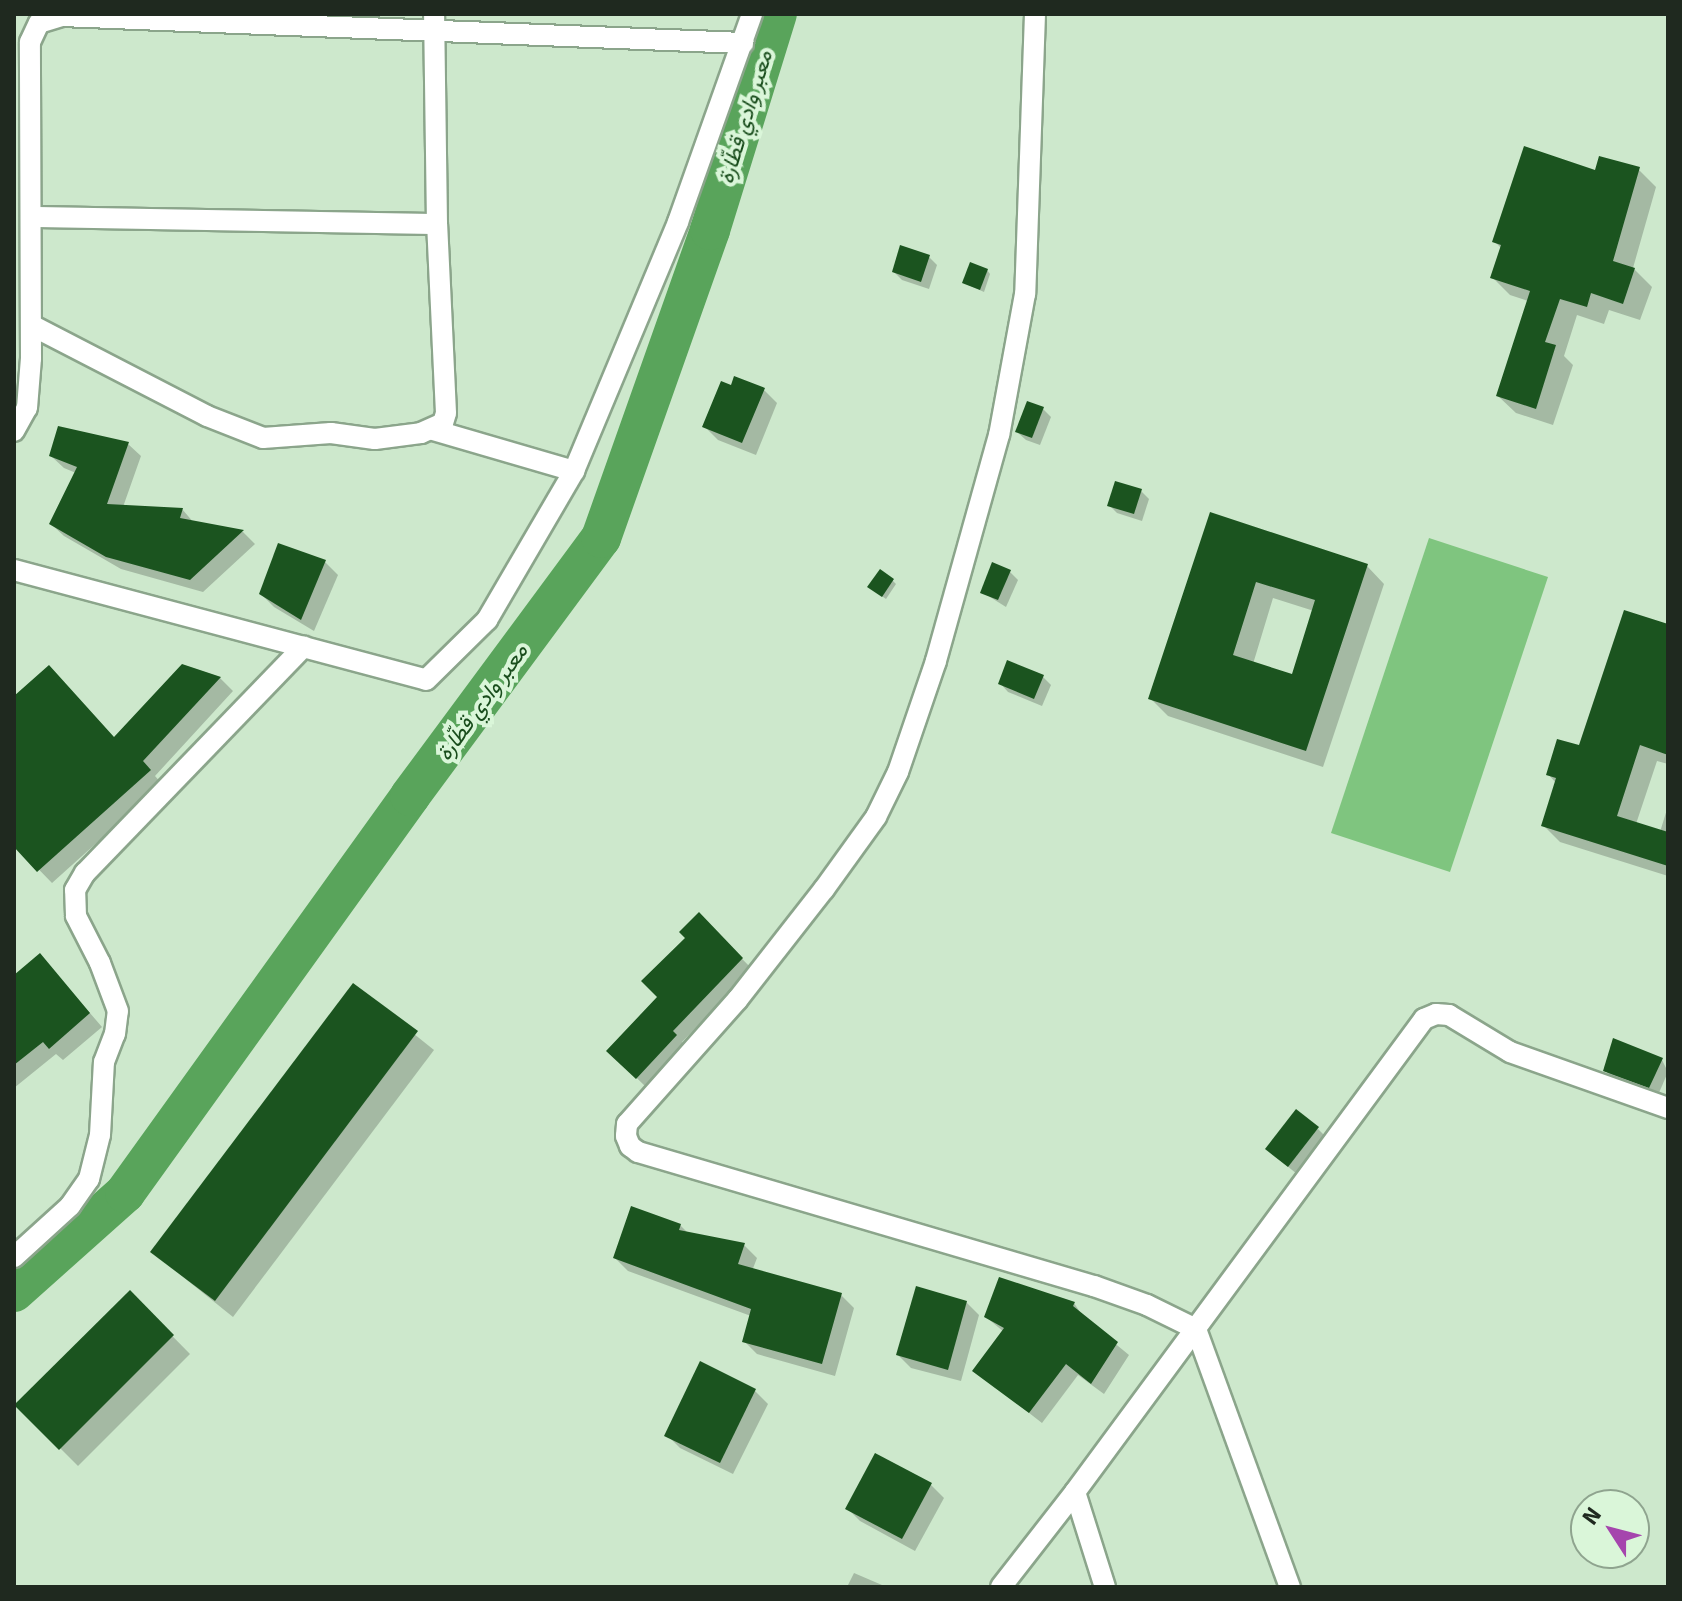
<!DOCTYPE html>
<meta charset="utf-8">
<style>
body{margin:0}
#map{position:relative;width:1682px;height:1601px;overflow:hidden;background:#cde8cc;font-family:Signika,Vazirmatn,sans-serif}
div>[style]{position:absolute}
.green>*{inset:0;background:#7fc57f}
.shadow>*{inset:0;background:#0003}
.river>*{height:40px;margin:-20px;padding:0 20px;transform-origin:20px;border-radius:20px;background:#59a45b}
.building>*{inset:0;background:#1b541f}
.roads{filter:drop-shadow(2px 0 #8ba58b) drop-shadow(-2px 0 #8ba58b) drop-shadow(0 2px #8ba58b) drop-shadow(0 -2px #8ba58b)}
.minor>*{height:20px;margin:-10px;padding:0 10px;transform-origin:10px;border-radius:10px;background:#fff}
span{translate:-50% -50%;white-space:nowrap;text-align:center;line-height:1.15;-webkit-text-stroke:8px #daf6d9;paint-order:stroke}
.water-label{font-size:22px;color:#194d1c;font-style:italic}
.frame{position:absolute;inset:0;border:16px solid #1f291f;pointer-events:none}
.north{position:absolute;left:1570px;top:1489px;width:80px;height:80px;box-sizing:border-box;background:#daf6d9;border:2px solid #8fa48f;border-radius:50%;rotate:306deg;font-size:22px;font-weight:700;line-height:32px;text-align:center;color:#1f291f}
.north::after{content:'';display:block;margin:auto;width:28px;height:36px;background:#a545ad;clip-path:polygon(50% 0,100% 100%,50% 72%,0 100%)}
</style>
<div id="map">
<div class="green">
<i style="clip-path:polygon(1429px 538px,1548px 577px,1450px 872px,1331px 833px)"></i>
</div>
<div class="shadow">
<i style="clip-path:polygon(1638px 169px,1656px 187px,1633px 268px,1652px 287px,1640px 320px,1609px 310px,1604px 324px,1577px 315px,1564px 356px,1573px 365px,1553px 425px,1516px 413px,1498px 396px,1528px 301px,1510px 295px,1492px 277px,1502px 249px,1494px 241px,1596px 173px)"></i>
<i style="clip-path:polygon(929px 257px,937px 265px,929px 289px,902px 280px,894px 272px)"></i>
<i style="clip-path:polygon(987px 270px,990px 274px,984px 292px,964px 283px)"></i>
<i style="clip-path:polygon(732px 387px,764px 390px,777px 403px,756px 455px,718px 440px,705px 427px)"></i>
<i style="clip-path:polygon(1042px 408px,1051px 417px,1040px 445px,1026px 440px,1017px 432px)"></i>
<i style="clip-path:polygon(128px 444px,141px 456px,123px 507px,182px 509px,194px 523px,243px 532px,255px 544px,203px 592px,121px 569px,64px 536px,51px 524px,76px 473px,64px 468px,51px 456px)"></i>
<i style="clip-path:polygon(1141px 491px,1149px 499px,1142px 521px,1117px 513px,1109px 505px)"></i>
<i style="clip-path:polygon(evenodd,1211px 515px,1367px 566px,1384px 584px,1323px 767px,1168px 716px,1150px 698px,1211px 515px,1273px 598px,1314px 611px,1293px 676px,1253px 664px,1273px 598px)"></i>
<i style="clip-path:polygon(325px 562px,338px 575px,314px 631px,274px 607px,261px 594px)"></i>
<i style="clip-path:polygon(1010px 572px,1018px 580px,1006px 607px,982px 592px)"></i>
<i style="clip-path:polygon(892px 580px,896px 584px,886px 599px,873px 590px)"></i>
<i style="clip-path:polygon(1668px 626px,1668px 764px,1657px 761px,1636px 824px,1660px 832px,1668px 806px,1668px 876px,1560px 842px,1543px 825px,1556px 783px,1548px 774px,1580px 748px)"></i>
<i style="clip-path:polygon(182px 666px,220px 678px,233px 691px,155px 776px,162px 784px,52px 883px,14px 844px,14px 699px,115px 739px)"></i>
<i style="clip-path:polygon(1043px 677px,1051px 685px,1042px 706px,1008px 692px,1000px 683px)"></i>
<i style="clip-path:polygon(699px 915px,752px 969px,682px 1042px,686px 1047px,647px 1088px,609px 1051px,660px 997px)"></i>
<i style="clip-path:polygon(52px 969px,102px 1027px,63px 1060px,56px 1054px,14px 1088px,14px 978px)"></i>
<i style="clip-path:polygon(353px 985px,434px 1050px,233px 1317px,152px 1252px)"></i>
<i style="clip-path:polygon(1662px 1060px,1668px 1072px,1658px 1095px,1613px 1079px,1605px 1070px)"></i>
<i style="clip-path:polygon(1318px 1129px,1326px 1137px,1297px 1174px,1276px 1157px)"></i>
<i style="clip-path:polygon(680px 1225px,689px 1234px,744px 1245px,757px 1258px,752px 1271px,841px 1295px,854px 1308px,835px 1376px,757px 1354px,744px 1341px,751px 1316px,628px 1271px,615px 1258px)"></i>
<i style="clip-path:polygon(130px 1293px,190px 1354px,78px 1466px,17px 1405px)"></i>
<i style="clip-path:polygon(966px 1302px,979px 1315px,961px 1381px,911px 1368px,898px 1355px)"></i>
<i style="clip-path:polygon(1074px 1303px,1084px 1318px,1129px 1355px,1104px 1394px,1078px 1375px,1042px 1423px,975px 1371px,1004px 1332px,986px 1317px)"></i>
<i style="clip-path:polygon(755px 1391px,768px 1404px,733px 1474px,680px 1448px,667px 1435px)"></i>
<i style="clip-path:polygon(931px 1485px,944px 1498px,915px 1551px,860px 1521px,847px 1508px)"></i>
<i style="clip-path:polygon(854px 1573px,882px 1585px,884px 1587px,847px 1587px)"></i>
</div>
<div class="river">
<i style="left:14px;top:1292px;width:149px;rotate:-41.7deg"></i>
<i style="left:125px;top:1193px;width:489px;rotate:-54.3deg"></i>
<i style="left:410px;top:796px;width:321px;rotate:-53.5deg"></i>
<i style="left:601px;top:538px;width:327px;rotate:-70.5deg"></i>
<i style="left:710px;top:230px;width:226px;rotate:-72.8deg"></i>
</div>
<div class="building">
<i style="clip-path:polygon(1524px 146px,1595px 170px,1599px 156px,1640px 167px,1613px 261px,1635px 268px,1623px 304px,1591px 293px,1587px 307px,1560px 299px,1545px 342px,1556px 345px,1536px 409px,1496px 396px,1530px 291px,1490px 278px,1501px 245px,1492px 242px)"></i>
<i style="clip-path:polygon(900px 245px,930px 255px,921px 282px,892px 272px)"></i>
<i style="clip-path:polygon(970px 262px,988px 269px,980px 290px,962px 283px)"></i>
<i style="clip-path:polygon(734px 376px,765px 388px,742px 443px,702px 427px,721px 381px,731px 385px)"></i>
<i style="clip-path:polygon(1027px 401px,1044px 407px,1032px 438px,1015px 432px)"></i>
<i style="clip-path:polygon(58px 426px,129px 442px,107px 504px,183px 508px,180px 518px,244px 530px,190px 580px,106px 557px,49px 524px,77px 467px,49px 456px)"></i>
<i style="clip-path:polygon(1115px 481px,1142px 489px,1134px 514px,1107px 506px)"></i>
<i style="clip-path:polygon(evenodd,1210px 512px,1368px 564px,1306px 751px,1148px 699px,1210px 512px,1256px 582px,1315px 600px,1292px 674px,1233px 655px,1256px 582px)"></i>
<i style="clip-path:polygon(278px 543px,326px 560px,301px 620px,259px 594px)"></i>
<i style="clip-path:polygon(992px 562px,1011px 570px,998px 600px,980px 593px)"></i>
<i style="clip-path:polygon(880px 569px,894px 579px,882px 597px,867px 587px)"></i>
<i style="clip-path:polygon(1624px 610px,1668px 624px,1668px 755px,1640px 745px,1617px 816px,1668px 832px,1668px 866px,1541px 826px,1556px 778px,1546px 775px,1557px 739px,1579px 745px)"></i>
<i style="clip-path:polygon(1007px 660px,1044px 675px,1034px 699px,998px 684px)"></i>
<i style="clip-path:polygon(182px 664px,221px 677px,143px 761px,151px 770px,37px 872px,14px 847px,14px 696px,49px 665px,114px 737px)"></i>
<i style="clip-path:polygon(699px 912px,743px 958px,673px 1031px,677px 1035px,636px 1079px,606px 1051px,657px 997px,641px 981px,685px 938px,679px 932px)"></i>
<i style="clip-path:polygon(40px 953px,90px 1013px,49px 1049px,43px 1042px,14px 1065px,14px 975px)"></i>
<i style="clip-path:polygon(353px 983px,418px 1031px,215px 1301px,150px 1252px)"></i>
<i style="clip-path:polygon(1613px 1038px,1663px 1058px,1649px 1088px,1603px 1071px)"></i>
<i style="clip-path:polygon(1296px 1109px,1319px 1127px,1288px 1167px,1265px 1149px)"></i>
<i style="clip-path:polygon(631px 1206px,681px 1224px,679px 1230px,745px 1243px,738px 1264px,842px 1293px,822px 1364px,742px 1342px,751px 1309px,613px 1258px)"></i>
<i style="clip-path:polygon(999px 1277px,1075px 1302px,1073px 1306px,1118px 1342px,1091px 1384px,1066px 1364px,1029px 1413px,972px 1371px,1004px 1328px,984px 1317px)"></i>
<i style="clip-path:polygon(916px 1286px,967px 1301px,948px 1370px,896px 1355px)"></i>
<i style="clip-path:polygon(130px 1290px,174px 1335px,59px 1450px,14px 1405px)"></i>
<i style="clip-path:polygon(700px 1361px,756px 1389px,720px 1463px,664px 1436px)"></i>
<i style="clip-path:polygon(875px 1453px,932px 1483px,902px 1539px,845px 1509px)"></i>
</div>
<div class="roads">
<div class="minor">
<i style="left:1035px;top:14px;width:280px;rotate:92deg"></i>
<i style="left:1025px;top:294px;width:143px;rotate:100.4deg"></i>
<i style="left:999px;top:435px;width:235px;rotate:105.6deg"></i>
<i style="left:936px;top:661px;width:117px;rotate:108.9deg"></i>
<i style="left:898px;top:772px;width:50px;rotate:116.1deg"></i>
<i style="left:876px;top:817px;width:89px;rotate:125.8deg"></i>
<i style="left:824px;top:889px;width:140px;rotate:128deg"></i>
<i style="left:738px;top:999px;width:167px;rotate:131.6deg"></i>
<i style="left:627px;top:1124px;width:12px;rotate:95deg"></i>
<i style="left:626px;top:1136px;width:11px;rotate:68deg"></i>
<i style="left:630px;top:1146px;width:10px;rotate:37deg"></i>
<i style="left:638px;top:1152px;width:475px;rotate:16.4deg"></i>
<i style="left:1094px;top:1286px;width:56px;rotate:19.7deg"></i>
<i style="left:1147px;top:1305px;width:55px;rotate:26.1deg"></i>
<i style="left:1196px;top:1329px;width:275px;rotate:70deg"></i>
<i style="left:33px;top:217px;width:404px;rotate:1deg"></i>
<i style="left:31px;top:325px;width:198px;rotate:27.3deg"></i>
<i style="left:207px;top:416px;width:60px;rotate:21.4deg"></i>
<i style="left:263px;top:438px;width:68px;rotate:-4.2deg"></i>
<i style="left:331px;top:433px;width:44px;rotate:7.8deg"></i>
<i style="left:375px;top:439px;width:46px;rotate:-7.4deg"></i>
<i style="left:421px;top:433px;width:24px;rotate:-24deg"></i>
<i style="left:443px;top:423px;width:10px;rotate:-73deg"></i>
<i style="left:446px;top:413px;width:189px;rotate:-92.7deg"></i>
<i style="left:437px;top:224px;width:210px;rotate:-90.8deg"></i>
<i style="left:433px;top:430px;width:147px;rotate:16.2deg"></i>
<i style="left:14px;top:431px;width:26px;rotate:-61deg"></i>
<i style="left:27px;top:408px;width:50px;rotate:-85.4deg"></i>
<i style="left:31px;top:358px;width:316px;rotate:-90.2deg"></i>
<i style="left:30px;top:42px;width:21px;rotate:-65deg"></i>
<i style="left:39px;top:23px;width:24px;rotate:-17deg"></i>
<i style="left:62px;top:16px;width:682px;rotate:2.27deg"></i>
<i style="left:14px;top:570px;width:426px;rotate:14.9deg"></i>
<i style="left:426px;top:680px;width:86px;rotate:-44.5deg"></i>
<i style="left:487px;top:620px;width:173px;rotate:-59.7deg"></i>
<i style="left:574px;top:471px;width:270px;rotate:-67.3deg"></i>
<i style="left:678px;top:222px;width:221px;rotate:-70.4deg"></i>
<i style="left:14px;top:1257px;width:76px;rotate:-42.3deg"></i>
<i style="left:70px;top:1206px;width:33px;rotate:-55deg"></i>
<i style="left:89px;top:1179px;width:45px;rotate:-76deg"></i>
<i style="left:100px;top:1135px;width:73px;rotate:-86.9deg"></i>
<i style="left:104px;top:1062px;width:30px;rotate:-69deg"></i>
<i style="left:115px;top:1034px;width:23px;rotate:-83deg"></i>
<i style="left:118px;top:1011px;width:51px;rotate:-110.6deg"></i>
<i style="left:100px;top:963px;width:53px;rotate:-117.1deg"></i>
<i style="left:76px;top:916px;width:26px;rotate:-92deg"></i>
<i style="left:75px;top:890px;width:20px;rotate:-60deg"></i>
<i style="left:85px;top:873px;width:315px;rotate:-46deg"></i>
<i style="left:1075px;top:1492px;width:100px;rotate:72.5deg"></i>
<i style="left:1001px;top:1587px;width:120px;rotate:-52.1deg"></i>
<i style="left:1075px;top:1492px;width:588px;rotate:-53.58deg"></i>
<i style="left:1424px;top:1019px;width:13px;rotate:-23deg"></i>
<i style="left:1436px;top:1014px;width:13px;rotate:4deg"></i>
<i style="left:1449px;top:1015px;width:71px;rotate:31.2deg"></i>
<i style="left:1510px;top:1052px;width:168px;rotate:19.5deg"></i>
</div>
</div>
<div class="water-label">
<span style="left:745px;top:117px;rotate:-73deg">معبر وادي قطّارة</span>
<span style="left:482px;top:702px;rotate:-54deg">معبر وادي قطّارة</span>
</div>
<div class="frame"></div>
<div class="north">N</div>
</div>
